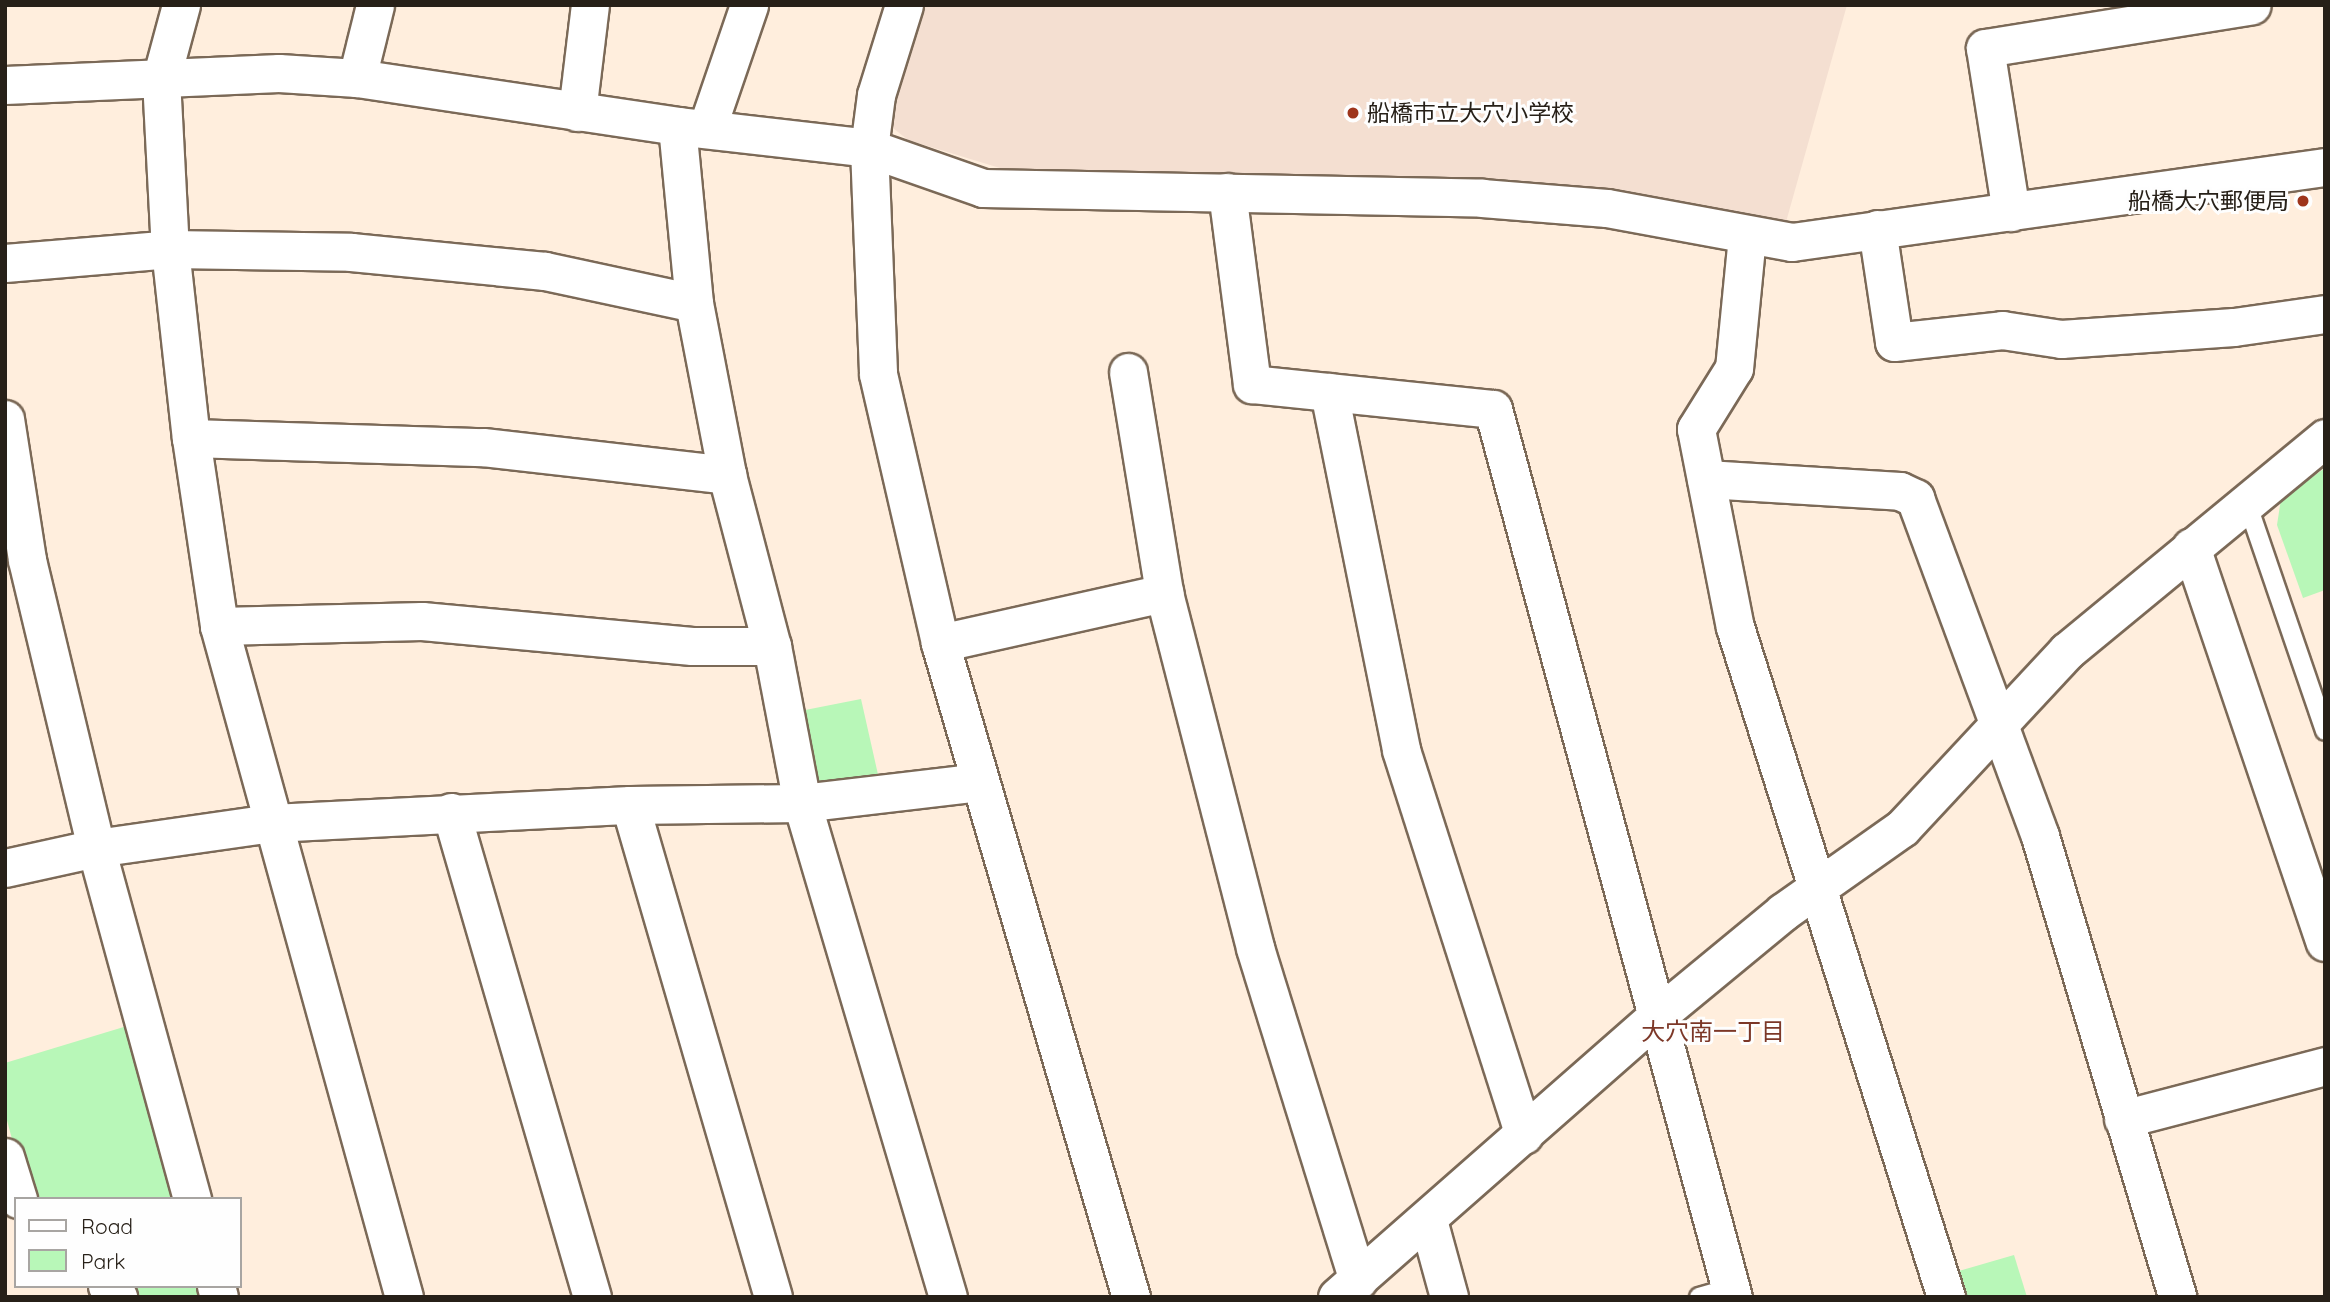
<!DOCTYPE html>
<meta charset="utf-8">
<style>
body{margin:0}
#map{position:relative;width:2330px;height:1302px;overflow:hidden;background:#fed;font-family:Quicksand,"Noto Sans JP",sans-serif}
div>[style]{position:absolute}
.education>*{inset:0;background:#f4dfd1}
.green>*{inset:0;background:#b8f7b8}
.roads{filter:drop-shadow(2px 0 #7b6957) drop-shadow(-2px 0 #7b6957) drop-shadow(0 2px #7b6957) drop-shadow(0 -2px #7b6957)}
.lane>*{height:18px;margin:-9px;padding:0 9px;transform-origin:9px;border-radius:9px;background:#fff}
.street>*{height:37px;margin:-18.5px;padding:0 18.5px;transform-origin:18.5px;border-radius:18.5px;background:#fff}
.dots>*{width:19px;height:19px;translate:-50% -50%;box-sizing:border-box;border:4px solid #fefefe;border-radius:50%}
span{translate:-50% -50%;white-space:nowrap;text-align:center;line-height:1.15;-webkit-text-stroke:6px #fefefe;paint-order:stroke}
.poi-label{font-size:23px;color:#272018}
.left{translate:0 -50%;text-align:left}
.right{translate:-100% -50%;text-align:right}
.neighbourhood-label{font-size:24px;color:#7c3727}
.frame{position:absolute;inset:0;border:7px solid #272018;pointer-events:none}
.legend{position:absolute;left:14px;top:1197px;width:228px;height:91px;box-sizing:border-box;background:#fefefe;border:2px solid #a8a5a2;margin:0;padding:9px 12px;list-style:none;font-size:21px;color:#272018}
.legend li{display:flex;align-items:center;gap:14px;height:35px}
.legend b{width:35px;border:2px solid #a8a5a2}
</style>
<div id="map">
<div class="education">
<i style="clip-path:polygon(925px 5px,1847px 5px,1784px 229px,1026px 176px,908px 140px,893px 128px,890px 105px)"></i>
</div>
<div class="green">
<i style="clip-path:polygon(2325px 468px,2325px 590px,2303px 598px,2277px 525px,2281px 499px)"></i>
<i style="clip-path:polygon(861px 699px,879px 779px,822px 786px,806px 765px,795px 712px)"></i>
<i style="clip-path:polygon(127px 1026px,179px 1199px,35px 1199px,26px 1191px,5px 1113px,5px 1063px)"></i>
<i style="clip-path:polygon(2014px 1255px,2027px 1297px,1959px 1297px,1952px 1273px)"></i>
<i style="clip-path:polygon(129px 1286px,206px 1286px,209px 1297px,141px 1297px)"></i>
</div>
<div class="roads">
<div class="lane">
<i style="left:2246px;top:500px;width:244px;rotate:71.1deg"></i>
<i style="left:1699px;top:1297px;width:33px;rotate:-16deg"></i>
</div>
<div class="street">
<i style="left:181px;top:5px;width:77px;rotate:105.1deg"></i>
<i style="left:161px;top:79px;width:170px;rotate:87deg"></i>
<i style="left:170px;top:249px;width:190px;rotate:83.7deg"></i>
<i style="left:191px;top:438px;width:190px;rotate:81.5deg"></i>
<i style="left:219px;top:626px;width:696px;rotate:74.59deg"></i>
<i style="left:904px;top:5px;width:94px;rotate:107.3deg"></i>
<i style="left:876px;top:95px;width:53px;rotate:97.5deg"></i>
<i style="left:869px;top:148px;width:226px;rotate:87.7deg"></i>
<i style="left:878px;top:374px;width:276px;rotate:77deg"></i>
<i style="left:940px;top:643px;width:681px;rotate:73.72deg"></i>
<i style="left:357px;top:78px;width:75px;rotate:-76.1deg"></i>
<i style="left:5px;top:85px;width:274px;rotate:-2.5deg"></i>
<i style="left:279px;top:73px;width:78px;rotate:3.7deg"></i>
<i style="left:357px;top:78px;width:324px;rotate:8.5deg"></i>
<i style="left:677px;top:126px;width:193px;rotate:6.5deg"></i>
<i style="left:869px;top:148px;width:121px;rotate:19.3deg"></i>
<i style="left:983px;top:188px;width:499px;rotate:1.1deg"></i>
<i style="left:1482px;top:198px;width:125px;rotate:4.6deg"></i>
<i style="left:1607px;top:208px;width:188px;rotate:10.4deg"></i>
<i style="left:1792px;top:242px;width:538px;rotate:-8.01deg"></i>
<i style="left:577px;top:112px;width:108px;rotate:-83.1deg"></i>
<i style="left:677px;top:126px;width:178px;rotate:84.5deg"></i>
<i style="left:694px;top:303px;width:175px;rotate:79.1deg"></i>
<i style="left:727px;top:475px;width:177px;rotate:75.3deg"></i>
<i style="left:772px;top:646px;width:160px;rotate:79.2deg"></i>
<i style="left:802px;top:803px;width:515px;rotate:73.54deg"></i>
<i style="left:707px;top:128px;width:130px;rotate:-71.1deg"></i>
<i style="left:1227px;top:192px;width:194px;rotate:82.6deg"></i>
<i style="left:1252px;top:384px;width:242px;rotate:5.9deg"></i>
<i style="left:1493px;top:409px;width:920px;rotate:74.88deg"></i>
<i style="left:2011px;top:212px;width:166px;rotate:-99deg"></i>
<i style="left:1985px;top:48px;width:270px;rotate:-9.1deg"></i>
<i style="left:1877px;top:229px;width:114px;rotate:81.4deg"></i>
<i style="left:1894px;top:342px;width:109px;rotate:-6.3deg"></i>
<i style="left:2002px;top:330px;width:60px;rotate:8.7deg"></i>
<i style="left:2061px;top:339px;width:173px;rotate:-4deg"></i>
<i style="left:2234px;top:327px;width:92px;rotate:-8.1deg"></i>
<i style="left:1747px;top:236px;width:133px;rotate:95.6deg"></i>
<i style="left:1734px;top:368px;width:72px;rotate:121.9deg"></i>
<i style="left:1696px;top:429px;width:202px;rotate:78.9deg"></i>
<i style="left:1735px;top:627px;width:702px;rotate:72.52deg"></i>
<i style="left:5px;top:263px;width:166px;rotate:-4.8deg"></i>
<i style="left:170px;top:249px;width:181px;rotate:0.9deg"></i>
<i style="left:351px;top:252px;width:195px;rotate:5.6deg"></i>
<i style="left:545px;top:271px;width:152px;rotate:12.1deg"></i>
<i style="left:1128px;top:372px;width:224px;rotate:80.7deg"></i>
<i style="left:1164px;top:593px;width:366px;rotate:75.6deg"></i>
<i style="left:1255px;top:948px;width:348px;rotate:72.8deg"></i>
<i style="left:1329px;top:392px;width:365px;rotate:78.6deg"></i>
<i style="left:1401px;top:750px;width:404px;rotate:72.3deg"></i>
<i style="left:5px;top:419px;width:143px;rotate:81.1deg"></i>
<i style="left:27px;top:560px;width:296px;rotate:76.5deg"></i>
<i style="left:96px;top:848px;width:364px;rotate:74.7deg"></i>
<i style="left:191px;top:438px;width:292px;rotate:1.8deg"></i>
<i style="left:483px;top:447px;width:246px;rotate:6.5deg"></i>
<i style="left:1706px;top:479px;width:194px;rotate:3.5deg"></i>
<i style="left:1900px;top:491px;width:17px;rotate:25deg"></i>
<i style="left:1915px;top:498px;width:360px;rotate:69.7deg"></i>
<i style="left:2040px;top:836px;width:481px;rotate:73.4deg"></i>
<i style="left:2191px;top:547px;width:417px;rotate:71.3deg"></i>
<i style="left:219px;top:626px;width:203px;rotate:-1.4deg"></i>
<i style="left:422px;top:621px;width:271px;rotate:5.3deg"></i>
<i style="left:692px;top:646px;width:80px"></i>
<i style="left:940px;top:643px;width:230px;rotate:-12.6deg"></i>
<i style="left:630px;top:805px;width:512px;rotate:73.79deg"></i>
<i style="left:451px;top:812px;width:505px;rotate:73.79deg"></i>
<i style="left:5px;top:868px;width:93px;rotate:-12.4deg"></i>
<i style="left:96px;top:848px;width:178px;rotate:-8.1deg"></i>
<i style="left:272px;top:823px;width:358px;rotate:-2.9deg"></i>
<i style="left:630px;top:805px;width:172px;rotate:-0.7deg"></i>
<i style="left:802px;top:803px;width:179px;rotate:-6.7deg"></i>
<i style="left:2123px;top:1119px;width:209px;rotate:-14.7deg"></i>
<i style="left:5px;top:1157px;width:44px;rotate:72.8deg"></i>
<i style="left:1428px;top:1220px;width:80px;rotate:74.7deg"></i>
<i style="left:107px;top:1286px;width:16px;rotate:45deg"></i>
<i style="left:216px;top:1286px;width:11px;rotate:75deg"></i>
<i style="left:1337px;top:1297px;width:426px;rotate:-41.3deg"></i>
<i style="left:1657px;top:1016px;width:163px;rotate:-39.5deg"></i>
<i style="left:1783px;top:912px;width:146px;rotate:-35.2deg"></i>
<i style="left:1902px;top:828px;width:242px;rotate:-47deg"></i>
<i style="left:2067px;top:651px;width:335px;rotate:-39.5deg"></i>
</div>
</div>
<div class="dots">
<i style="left:1353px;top:113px;background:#9e351c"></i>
<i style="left:2303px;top:201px;background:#9e351c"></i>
</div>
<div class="poi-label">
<span class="left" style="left:1367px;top:113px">船橋市立大穴小学校</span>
<span class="right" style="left:2289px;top:201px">船橋大穴郵便局</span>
</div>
<div class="neighbourhood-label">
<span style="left:1713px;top:1032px">大穴南一丁目</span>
</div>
<div class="frame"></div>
<ul class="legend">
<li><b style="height:9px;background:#fff"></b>Road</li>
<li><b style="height:19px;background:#b8f7b8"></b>Park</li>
</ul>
</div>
